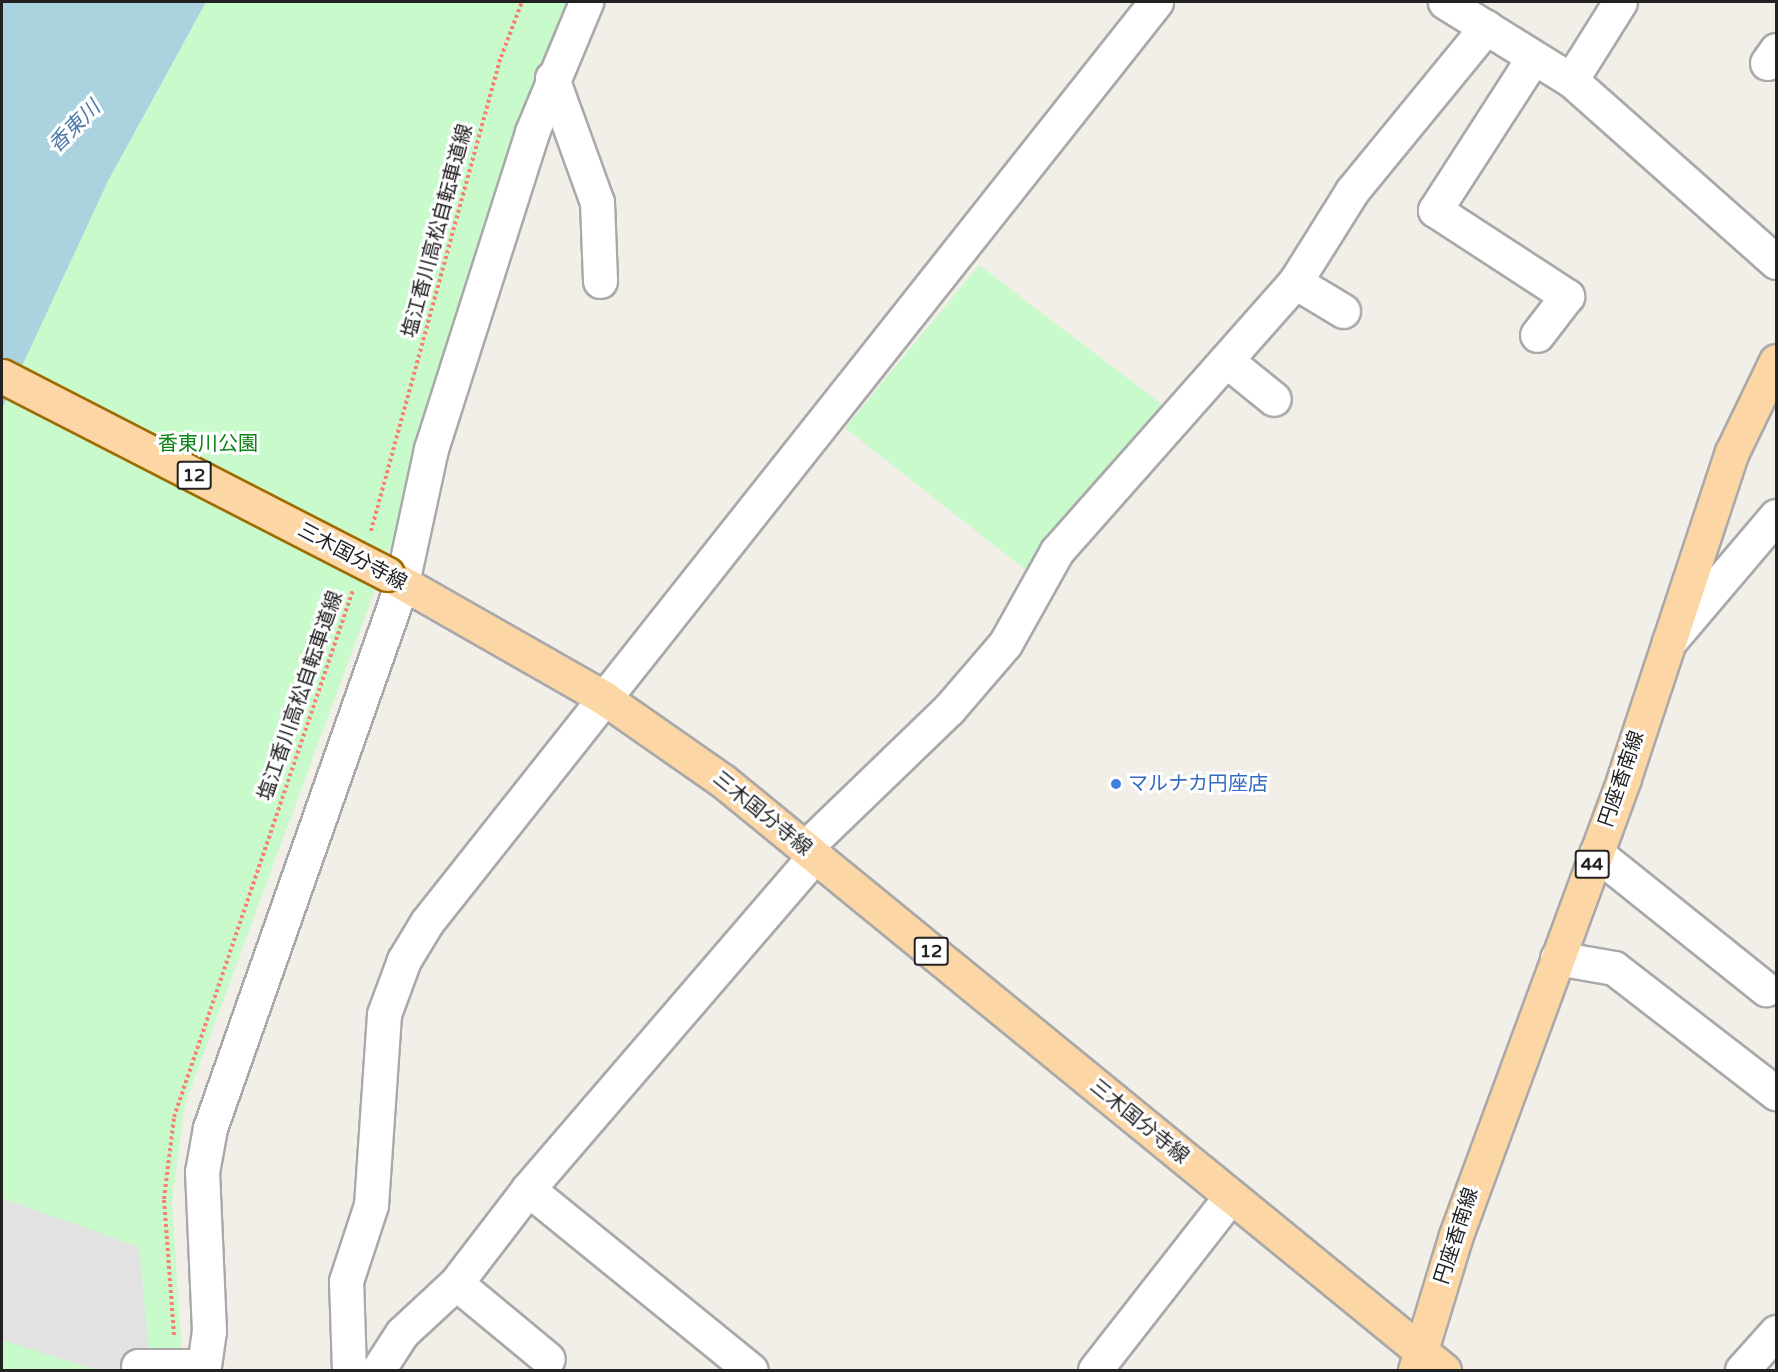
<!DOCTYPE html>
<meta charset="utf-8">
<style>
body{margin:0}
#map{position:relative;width:1778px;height:1372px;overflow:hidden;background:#f2efe9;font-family:"Varela Round","Noto Sans JP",sans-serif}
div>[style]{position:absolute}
.park>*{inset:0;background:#c8facc}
.parking>*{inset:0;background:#e2e2e2}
.water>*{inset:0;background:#aad3df}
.path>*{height:4px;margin-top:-2px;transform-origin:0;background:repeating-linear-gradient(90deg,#fa8072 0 3px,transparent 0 6px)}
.roads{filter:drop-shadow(2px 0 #a9a9a9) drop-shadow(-2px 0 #a9a9a9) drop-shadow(0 2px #a9a9a9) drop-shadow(0 -2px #a9a9a9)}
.street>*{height:33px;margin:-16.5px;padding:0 16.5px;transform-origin:16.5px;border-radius:16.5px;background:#fff}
.primary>*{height:33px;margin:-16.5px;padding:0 16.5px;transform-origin:16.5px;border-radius:16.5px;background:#fcd6a4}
.bridges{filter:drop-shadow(2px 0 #a06b00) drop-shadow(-2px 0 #a06b00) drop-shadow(0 2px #a06b00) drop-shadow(0 -2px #a06b00)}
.primary-bridge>*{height:33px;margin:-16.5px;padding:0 16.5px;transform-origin:16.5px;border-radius:16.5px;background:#fcd6a4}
.dots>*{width:16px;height:16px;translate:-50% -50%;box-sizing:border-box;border:3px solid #fff;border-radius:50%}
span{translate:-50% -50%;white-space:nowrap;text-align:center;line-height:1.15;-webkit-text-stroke:6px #fff;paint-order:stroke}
.shield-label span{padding:2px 4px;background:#fff;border:2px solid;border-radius:4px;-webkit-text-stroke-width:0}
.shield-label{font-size:18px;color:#222;font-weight:700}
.street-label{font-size:20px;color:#222}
.park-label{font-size:20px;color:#0c8416}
.shop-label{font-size:20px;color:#366cbe}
.left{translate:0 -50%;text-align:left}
.water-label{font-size:21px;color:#4a7aab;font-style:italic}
.frame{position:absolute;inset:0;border:3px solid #222;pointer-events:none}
</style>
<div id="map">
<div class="park">
<i style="clip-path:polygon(206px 2px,572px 2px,555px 35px,389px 552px,185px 1104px,172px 1202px,183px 1370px,2px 1370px,2px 409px,19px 362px,108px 181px)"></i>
<i style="clip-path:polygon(979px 265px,1168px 409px,1027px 571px,845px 428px)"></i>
</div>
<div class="parking">
<i style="clip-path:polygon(2px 1198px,139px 1247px,151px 1370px,96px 1370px,2px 1340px)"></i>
</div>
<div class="water">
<i style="clip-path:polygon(2px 2px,206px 2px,108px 181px,2px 409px)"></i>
</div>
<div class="path">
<i style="left:371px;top:531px;width:492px;rotate:-74.7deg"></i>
<i style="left:501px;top:57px;width:59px;rotate:-69.1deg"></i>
<i style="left:174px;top:1335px;width:136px;rotate:-94.2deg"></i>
<i style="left:164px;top:1199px;width:83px;rotate:-83deg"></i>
<i style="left:174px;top:1117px;width:557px;rotate:-71.24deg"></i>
</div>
<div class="roads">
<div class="street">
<i style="left:1445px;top:2px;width:148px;rotate:31.8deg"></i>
<i style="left:1571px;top:80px;width:274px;rotate:41.6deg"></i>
<i style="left:1533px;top:58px;width:181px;rotate:122.8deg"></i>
<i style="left:1435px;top:210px;width:158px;rotate:33.1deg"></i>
<i style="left:1567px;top:296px;width:49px;rotate:127.6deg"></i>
<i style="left:1767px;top:63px;width:16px;rotate:-55deg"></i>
<i style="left:552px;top:78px;width:132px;rotate:70.1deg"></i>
<i style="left:597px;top:202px;width:79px;rotate:87.8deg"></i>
<i style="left:1571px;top:80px;width:92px;rotate:-57.9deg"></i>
<i style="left:1295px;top:282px;width:56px;rotate:31.1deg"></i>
<i style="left:1227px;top:361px;width:60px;rotate:39deg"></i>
<i style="left:1669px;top:642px;width:165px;rotate:-49.7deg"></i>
<i style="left:805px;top:848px;width:200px;rotate:-44deg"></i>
<i style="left:949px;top:709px;width:86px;rotate:-49.3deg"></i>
<i style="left:1005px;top:644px;width:107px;rotate:-60.8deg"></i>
<i style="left:1057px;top:551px;width:359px;rotate:-48.5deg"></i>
<i style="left:1295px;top:282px;width:107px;rotate:-57.9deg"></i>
<i style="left:1352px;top:191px;width:212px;rotate:-50.7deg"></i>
<i style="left:1596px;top:853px;width:218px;rotate:38.7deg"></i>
<i style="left:1557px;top:958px;width:58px;rotate:10deg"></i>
<i style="left:1614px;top:968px;width:205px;rotate:37.7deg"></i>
<i style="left:528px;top:1189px;width:287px;rotate:39.1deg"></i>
<i style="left:456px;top:1283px;width:119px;rotate:39.6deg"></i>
<i style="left:138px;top:1366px;width:66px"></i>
<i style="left:204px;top:1366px;width:35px;rotate:-82deg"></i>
<i style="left:209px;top:1331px;width:159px;rotate:-92.5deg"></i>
<i style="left:202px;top:1172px;width:45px;rotate:-79.7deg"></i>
<i style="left:210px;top:1128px;width:578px;rotate:-70.59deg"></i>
<i style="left:402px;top:583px;width:137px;rotate:-77.8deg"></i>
<i style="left:431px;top:449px;width:333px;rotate:-72.3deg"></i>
<i style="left:532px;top:132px;width:141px;rotate:-67.4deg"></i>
<i style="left:349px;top:1370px;width:89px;rotate:-91.9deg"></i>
<i style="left:346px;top:1281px;width:80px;rotate:-71.8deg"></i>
<i style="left:371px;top:1205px;width:191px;rotate:-86.1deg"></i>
<i style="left:384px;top:1014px;width:58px;rotate:-69.7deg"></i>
<i style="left:404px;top:960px;width:44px;rotate:-58.8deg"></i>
<i style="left:427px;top:922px;width:1174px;rotate:-51.61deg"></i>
<i style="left:378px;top:1370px;width:44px;rotate:-57deg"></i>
<i style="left:402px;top:1333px;width:74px;rotate:-42.8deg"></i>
<i style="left:456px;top:1283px;width:118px;rotate:-52.5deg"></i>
<i style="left:528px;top:1189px;width:439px;rotate:-49.3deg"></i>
<i style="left:1095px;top:1370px;width:219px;rotate:-52deg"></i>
<i style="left:1742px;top:1370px;width:51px;rotate:-48.2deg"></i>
</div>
<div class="primary">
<i style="left:387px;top:574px;width:250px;rotate:29.7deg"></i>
<i style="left:604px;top:698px;width:145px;rotate:34.9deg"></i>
<i style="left:723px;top:781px;width:931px;rotate:39.25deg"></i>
<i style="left:1415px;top:1370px;width:138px;rotate:-73.1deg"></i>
<i style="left:1455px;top:1238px;width:490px;rotate:-69.8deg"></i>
<i style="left:1624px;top:778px;width:343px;rotate:-71.7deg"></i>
<i style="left:1732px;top:452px;width:101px;rotate:-64.2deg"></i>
</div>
</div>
<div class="bridges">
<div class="primary-bridge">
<i style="left:2px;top:376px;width:433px;rotate:27.2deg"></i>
</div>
</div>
<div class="dots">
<i style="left:1116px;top:784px;background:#3f7fe0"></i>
</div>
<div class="shield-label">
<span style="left:194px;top:475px">12</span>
<span style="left:1592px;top:864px">44</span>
<span style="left:931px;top:951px">12</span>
</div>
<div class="street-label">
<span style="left:438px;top:231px;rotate:-75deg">塩江香川高松自転車道線</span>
<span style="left:352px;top:557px;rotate:28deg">三木国分寺線</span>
<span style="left:301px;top:696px;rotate:-71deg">塩江香川高松自転車道線</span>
<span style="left:1622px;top:779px;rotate:-71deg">円座香南線</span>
<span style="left:762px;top:814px;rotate:39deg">三木国分寺線</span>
<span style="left:1139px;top:1122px;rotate:39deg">三木国分寺線</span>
<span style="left:1457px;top:1236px;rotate:-72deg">円座香南線</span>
</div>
<div class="park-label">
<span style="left:208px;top:444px">香東川公園</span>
</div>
<div class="shop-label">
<span class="left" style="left:1128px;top:784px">マルナカ円座店</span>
</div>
<div class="water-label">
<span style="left:75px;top:127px;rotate:-45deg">香東川</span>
</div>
<div class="frame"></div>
</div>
